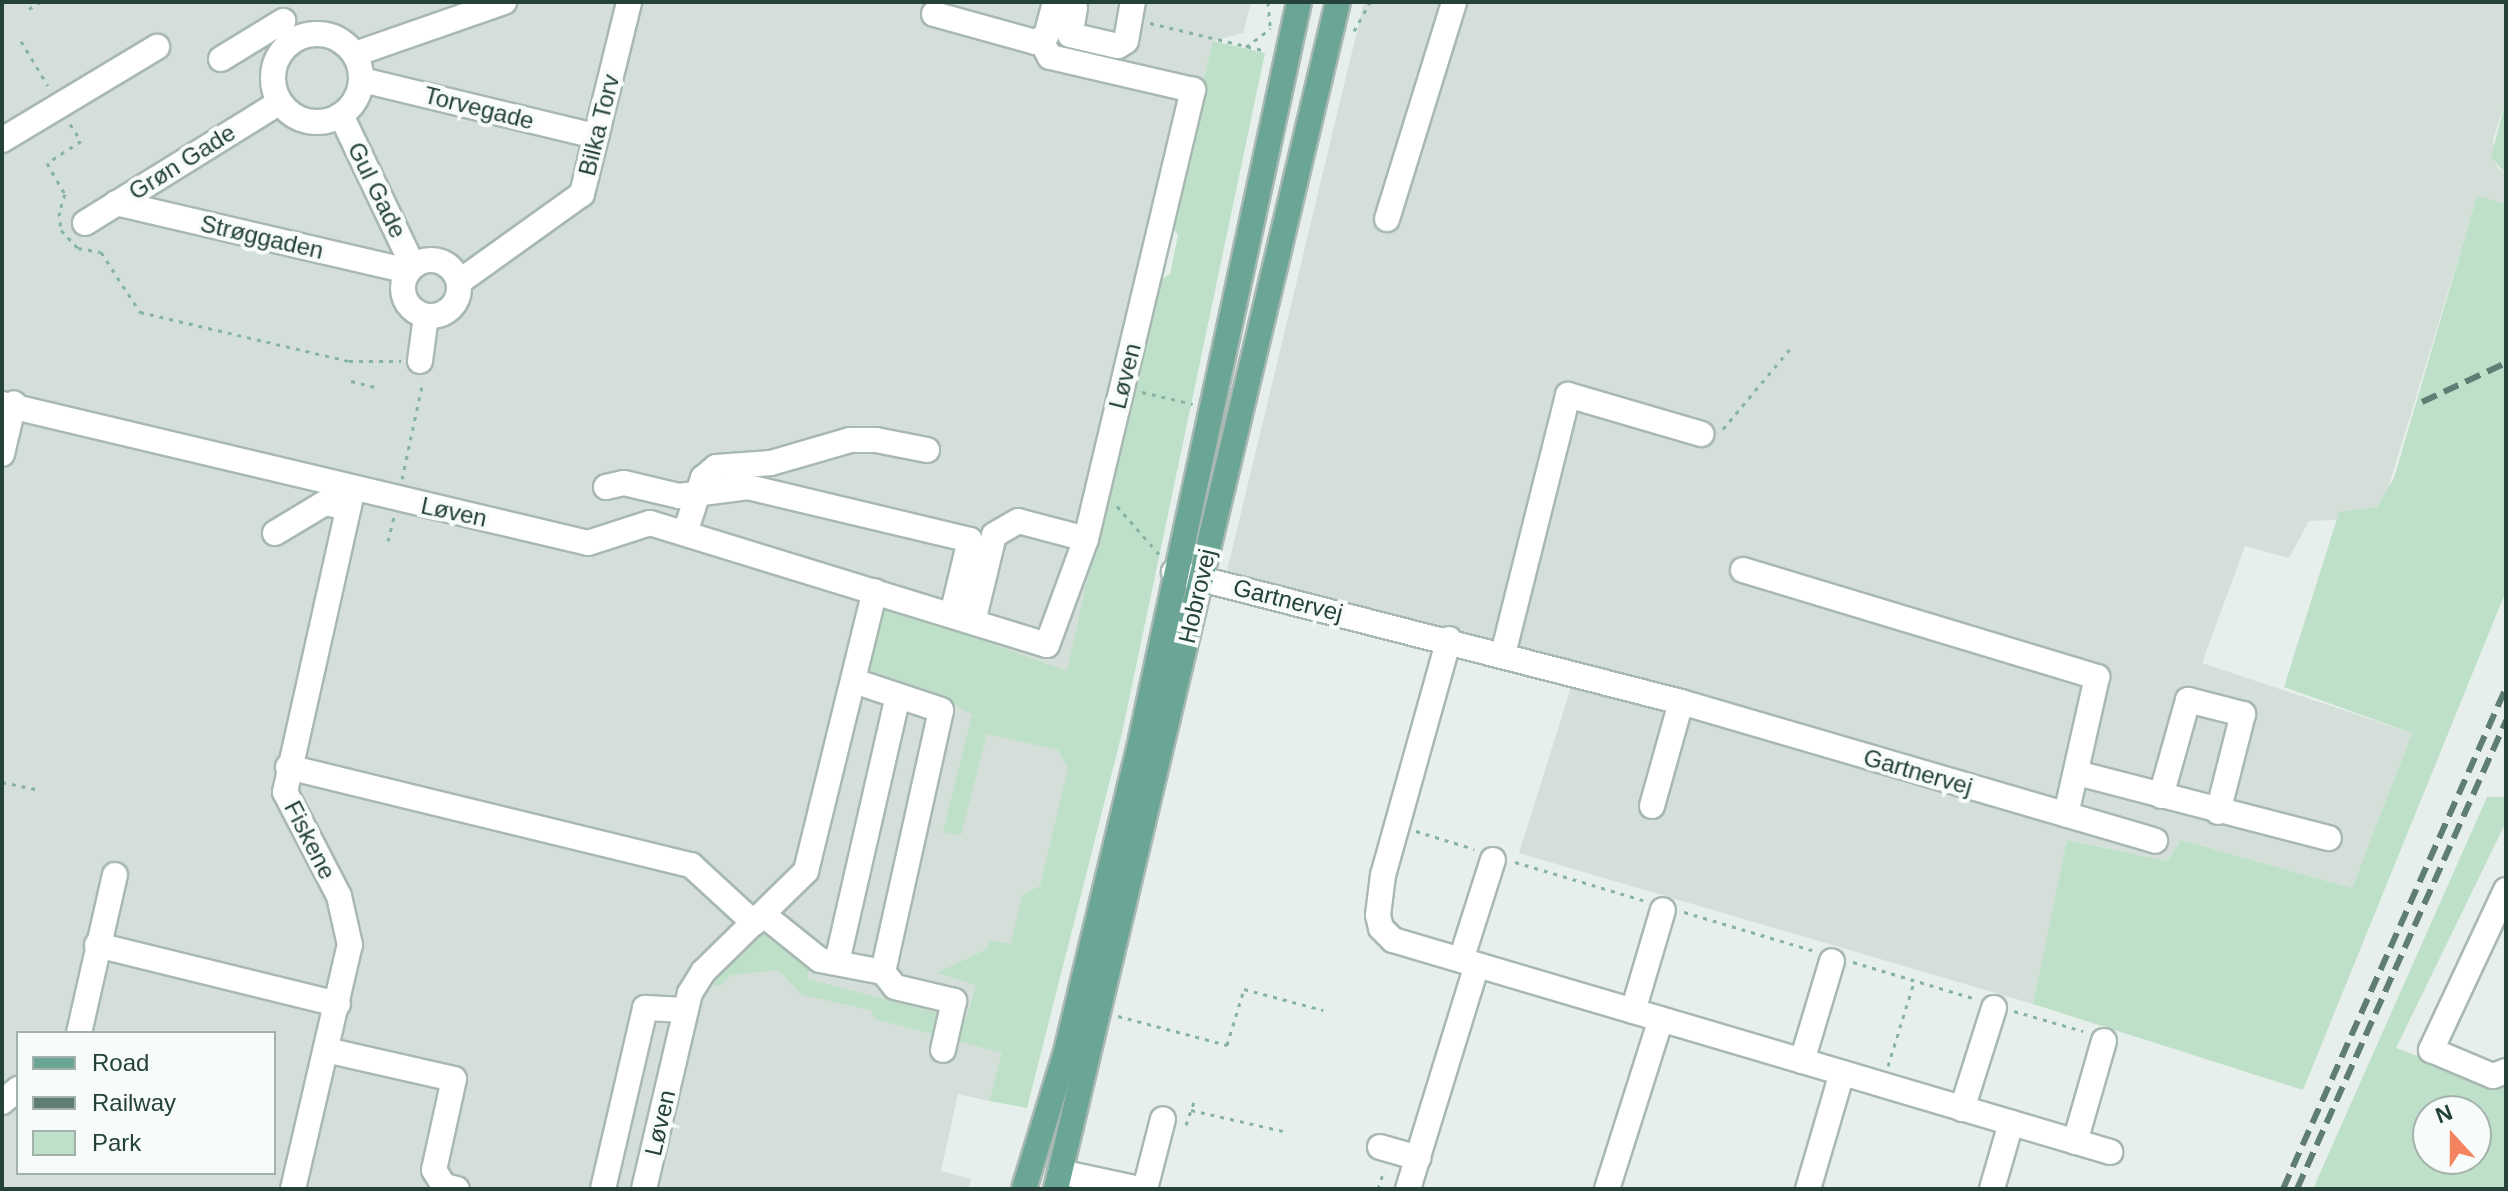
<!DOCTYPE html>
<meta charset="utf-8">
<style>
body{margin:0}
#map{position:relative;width:2508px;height:1191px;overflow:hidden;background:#e6efeb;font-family:Arial,sans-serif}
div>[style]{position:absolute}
.built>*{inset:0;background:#d4dfda}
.green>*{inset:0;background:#bfe0c8}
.path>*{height:3px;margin-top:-1.5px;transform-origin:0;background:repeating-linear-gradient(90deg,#86b3a5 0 4px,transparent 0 10px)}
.roads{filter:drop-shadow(2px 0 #a8b8b2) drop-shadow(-2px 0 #a8b8b2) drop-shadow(0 2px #a8b8b2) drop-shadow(0 -2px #a8b8b2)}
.minor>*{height:24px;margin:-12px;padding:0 12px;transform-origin:12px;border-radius:12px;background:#fff}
.minor>.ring{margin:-12px;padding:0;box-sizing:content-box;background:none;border:24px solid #fff;border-radius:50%}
.major>*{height:24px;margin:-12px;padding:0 12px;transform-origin:12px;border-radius:12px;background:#6aa596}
.rail>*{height:6px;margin-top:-3px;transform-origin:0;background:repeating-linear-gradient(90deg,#5f7d75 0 16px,transparent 0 24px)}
span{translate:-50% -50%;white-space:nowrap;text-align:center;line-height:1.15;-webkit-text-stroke:8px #f7fbf9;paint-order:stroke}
.street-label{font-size:24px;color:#24423a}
.frame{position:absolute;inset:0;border:4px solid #24423a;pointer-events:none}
.legend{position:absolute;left:16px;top:1031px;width:260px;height:144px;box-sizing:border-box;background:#f7fbf9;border:2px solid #a3b1ad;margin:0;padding:10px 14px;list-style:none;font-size:24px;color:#24423a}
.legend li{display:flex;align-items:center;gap:16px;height:40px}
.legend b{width:40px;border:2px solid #a3b1ad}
.north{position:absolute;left:2412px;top:1095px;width:80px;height:80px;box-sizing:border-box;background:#f7fbf9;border:2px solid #a3b1ad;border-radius:50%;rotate:339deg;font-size:22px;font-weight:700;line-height:32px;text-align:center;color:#24423a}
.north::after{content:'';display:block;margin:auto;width:28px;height:36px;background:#f4845f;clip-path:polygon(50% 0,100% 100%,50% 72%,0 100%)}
</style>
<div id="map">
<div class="built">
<i style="clip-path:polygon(evenodd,2px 2px,1251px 2px,1243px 33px,1213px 41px,1067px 671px,1077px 758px,1003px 1053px,989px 1101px,958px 1094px,941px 1171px,971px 1179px,969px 1189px,2px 1189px,2px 2px,18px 1033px,274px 1033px,274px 1173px,18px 1173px,18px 1033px)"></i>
<i style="clip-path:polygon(1364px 2px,2506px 2px,2506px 99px,2493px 140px,2497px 167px,2506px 174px,2506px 204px,2477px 197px,2379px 518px,2309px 521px,2289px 558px,2245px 546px,2202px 663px,2412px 733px,2352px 888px,2181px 840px,2167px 861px,2068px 840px,2033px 1004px,1519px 853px,1578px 665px,1227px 571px)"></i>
</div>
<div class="green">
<i style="clip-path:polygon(1213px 41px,1265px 53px,1122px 733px,1027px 1108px,989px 1101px,1002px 1053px,875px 1019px,871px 1010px,802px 995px,778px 970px,731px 975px,718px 987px,708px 980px,759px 935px,767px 934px,810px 964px,807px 979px,966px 1020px,976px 985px,937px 973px,987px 949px,989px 940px,1011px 944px,1022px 895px,1040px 886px,1068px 768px,1058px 750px,987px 734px,961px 835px,943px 832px,972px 715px,952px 703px,868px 678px,883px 605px,1067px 671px,1153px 284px,1170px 274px,1178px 235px,1168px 221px)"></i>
<i style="clip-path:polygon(2506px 99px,2506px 174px,2491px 157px)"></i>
<i style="clip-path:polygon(2477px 196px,2506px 204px,2506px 591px,2303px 1090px,2033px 1004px,2067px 840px,2167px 861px,2181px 840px,2352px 888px,2412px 733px,2284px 687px,2339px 512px,2377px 507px,2394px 478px)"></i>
<i style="clip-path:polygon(evenodd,2487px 797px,2506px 797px,2506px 822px,2396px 1048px,2506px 1089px,2506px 1189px,2313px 1189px,2487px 797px,2428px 1111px,2476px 1111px,2476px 1159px,2428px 1159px,2428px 1111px)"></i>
</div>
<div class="path">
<i style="left:1268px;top:2px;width:24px;rotate:85deg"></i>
<i style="left:29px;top:9px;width:13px;rotate:-32deg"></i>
<i style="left:1150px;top:23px;width:120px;rotate:13.5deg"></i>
<i style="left:1354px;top:31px;width:33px;rotate:-61deg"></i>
<i style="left:21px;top:41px;width:52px;rotate:59deg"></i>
<i style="left:1246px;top:47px;width:31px;rotate:-37deg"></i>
<i style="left:70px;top:124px;width:20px;rotate:57deg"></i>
<i style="left:81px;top:141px;width:40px;rotate:147.1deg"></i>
<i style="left:47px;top:163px;width:36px;rotate:60deg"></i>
<i style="left:65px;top:194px;width:19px;rotate:108deg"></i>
<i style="left:59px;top:212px;width:18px;rotate:84deg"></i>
<i style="left:61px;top:230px;width:25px;rotate:47deg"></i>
<i style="left:78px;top:248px;width:23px;rotate:10deg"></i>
<i style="left:101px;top:252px;width:72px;rotate:57deg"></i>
<i style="left:140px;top:312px;width:215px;rotate:13.2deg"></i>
<i style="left:349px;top:361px;width:52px"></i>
<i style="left:351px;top:381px;width:25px;rotate:14deg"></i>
<i style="left:1142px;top:392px;width:52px;rotate:13.2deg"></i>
<i style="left:1723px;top:429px;width:104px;rotate:-50.1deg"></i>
<i style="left:402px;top:479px;width:100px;rotate:-77.9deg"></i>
<i style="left:1117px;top:506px;width:64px;rotate:48.8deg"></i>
<i style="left:388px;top:541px;width:25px;rotate:-76deg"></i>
<i style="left:2px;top:782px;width:34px;rotate:12deg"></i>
<i style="left:1416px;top:831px;width:61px;rotate:17.2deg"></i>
<i style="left:1515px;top:862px;width:137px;rotate:16.6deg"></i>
<i style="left:1684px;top:912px;width:137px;rotate:16.6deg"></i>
<i style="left:1853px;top:962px;width:128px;rotate:16.7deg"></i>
<i style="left:2014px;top:1011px;width:72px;rotate:16.2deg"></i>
<i style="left:1118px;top:1016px;width:113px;rotate:14.9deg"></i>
<i style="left:1227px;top:1045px;width:59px;rotate:-73.1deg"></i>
<i style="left:1244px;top:989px;width:82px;rotate:14.9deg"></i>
<i style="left:1888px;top:1066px;width:88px;rotate:-72.8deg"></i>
<i style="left:1191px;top:1110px;width:98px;rotate:12.9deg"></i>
<i style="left:1186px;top:1125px;width:24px;rotate:-71deg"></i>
<i style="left:1378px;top:1189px;width:20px;rotate:-72deg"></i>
</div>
<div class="roads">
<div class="minor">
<i style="left:1075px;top:8px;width:27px;rotate:100deg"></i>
<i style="left:1070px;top:35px;width:49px;rotate:12.9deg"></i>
<i style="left:1118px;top:46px;width:9px;rotate:-32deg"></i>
<i style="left:1126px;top:41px;width:40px;rotate:-80deg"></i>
<i style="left:934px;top:14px;width:105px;rotate:15.5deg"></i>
<i style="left:1035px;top:42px;width:13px;rotate:-29deg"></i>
<i style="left:1046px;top:36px;width:35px;rotate:-75deg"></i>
<i class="ring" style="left:273px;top:34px;width:64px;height:64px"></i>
<i style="left:355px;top:54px;width:158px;rotate:-19.2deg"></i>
<i style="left:221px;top:59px;width:73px;rotate:-31.5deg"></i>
<i style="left:362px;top:80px;width:241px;rotate:13.5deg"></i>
<i style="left:341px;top:115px;width:167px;rotate:64.5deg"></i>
<i style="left:2px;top:140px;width:181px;rotate:-31deg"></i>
<i style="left:116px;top:203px;width:300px;rotate:13.1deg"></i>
<i style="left:1387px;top:219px;width:227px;rotate:-72.8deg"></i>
<i style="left:85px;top:223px;width:229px;rotate:-31.8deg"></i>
<i class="ring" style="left:403px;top:260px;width:32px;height:32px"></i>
<i style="left:459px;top:282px;width:151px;rotate:-35.6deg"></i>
<i style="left:582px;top:194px;width:198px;rotate:-76.2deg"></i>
<i style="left:420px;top:361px;width:45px;rotate:-82.4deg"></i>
<i style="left:2px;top:404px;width:602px;rotate:13.34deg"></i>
<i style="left:588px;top:543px;width:65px;rotate:-17.9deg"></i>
<i style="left:650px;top:523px;width:415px;rotate:17.1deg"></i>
<i style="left:1047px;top:645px;width:113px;rotate:-69.8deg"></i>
<i style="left:1086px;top:539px;width:462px;rotate:-76.6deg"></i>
<i style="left:1193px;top:90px;width:147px;rotate:-167deg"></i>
<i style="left:1050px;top:57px;width:18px;rotate:-119deg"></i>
<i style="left:2px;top:454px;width:52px;rotate:-76.8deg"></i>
<i style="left:606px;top:487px;width:18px;rotate:-13deg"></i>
<i style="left:624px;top:483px;width:57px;rotate:13.3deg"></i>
<i style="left:679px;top:496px;width:70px;rotate:-7.4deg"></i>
<i style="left:748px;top:487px;width:228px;rotate:13.4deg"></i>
<i style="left:970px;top:540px;width:77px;rotate:103.5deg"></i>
<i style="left:275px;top:533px;width:58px;rotate:-31deg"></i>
<i style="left:325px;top:503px;width:24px;rotate:12deg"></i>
<i style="left:685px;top:533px;width:58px;rotate:-71.9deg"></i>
<i style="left:703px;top:478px;width:17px;rotate:-40deg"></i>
<i style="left:716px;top:467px;width:55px;rotate:-4.2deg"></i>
<i style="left:771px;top:463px;width:82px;rotate:-16.2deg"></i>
<i style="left:850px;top:440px;width:26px"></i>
<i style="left:876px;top:440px;width:52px;rotate:11.1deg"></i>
<i style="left:1743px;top:570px;width:370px;rotate:16.8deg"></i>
<i style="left:2097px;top:677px;width:141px;rotate:102.7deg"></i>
<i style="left:1174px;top:572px;width:523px;rotate:14.38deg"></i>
<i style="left:1681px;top:702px;width:494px;rotate:16.3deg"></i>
<i style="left:973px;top:622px;width:89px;rotate:-76.4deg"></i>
<i style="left:994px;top:535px;width:28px;rotate:-30deg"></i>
<i style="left:1018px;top:521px;width:70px;rotate:14.8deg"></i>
<i style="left:1449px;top:639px;width:245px;rotate:105.6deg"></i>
<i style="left:1383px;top:875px;width:40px;rotate:97.1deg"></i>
<i style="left:1378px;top:915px;width:13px;rotate:77deg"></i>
<i style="left:1381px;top:928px;width:17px;rotate:45deg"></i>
<i style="left:1393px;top:940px;width:748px;rotate:16.47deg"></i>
<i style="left:1503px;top:654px;width:267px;rotate:-75.9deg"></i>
<i style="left:1568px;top:395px;width:139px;rotate:16.3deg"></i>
<i style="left:288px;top:767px;width:415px;rotate:13.7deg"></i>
<i style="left:691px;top:865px;width:86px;rotate:42.6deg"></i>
<i style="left:2077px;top:773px;width:260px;rotate:14.5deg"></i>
<i style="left:2161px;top:796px;width:100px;rotate:-74.3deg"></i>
<i style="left:2188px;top:700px;width:57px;rotate:14.3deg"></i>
<i style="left:2243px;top:714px;width:101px;rotate:104.3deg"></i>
<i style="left:1652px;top:806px;width:108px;rotate:-74.4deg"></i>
<i style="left:2506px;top:890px;width:177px;rotate:115.1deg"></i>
<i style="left:2431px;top:1050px;width:67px;rotate:22.8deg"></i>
<i style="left:2493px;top:1076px;width:14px;rotate:-21deg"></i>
<i style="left:765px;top:916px;width:70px;rotate:38.7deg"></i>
<i style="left:820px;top:960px;width:64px;rotate:10.8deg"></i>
<i style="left:883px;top:972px;width:268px;rotate:-77.5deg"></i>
<i style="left:941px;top:710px;width:92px;rotate:-161.6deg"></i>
<i style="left:97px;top:945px;width:248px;rotate:13.8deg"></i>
<i style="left:1461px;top:960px;width:105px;rotate:-72.3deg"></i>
<i style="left:837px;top:962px;width:273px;rotate:-77.1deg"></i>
<i style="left:883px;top:972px;width:19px;rotate:51deg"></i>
<i style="left:895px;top:987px;width:61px;rotate:13.3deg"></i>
<i style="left:954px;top:1001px;width:50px;rotate:102.7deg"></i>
<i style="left:1633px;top:1011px;width:105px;rotate:-73.5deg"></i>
<i style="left:79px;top:1033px;width:162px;rotate:-77.2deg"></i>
<i style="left:326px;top:1050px;width:131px;rotate:12.8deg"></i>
<i style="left:454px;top:1079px;width:93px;rotate:102.4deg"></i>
<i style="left:434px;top:1170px;width:19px;rotate:58deg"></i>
<i style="left:444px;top:1186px;width:13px;rotate:13deg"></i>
<i style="left:1802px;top:1061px;width:104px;rotate:-73.3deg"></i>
<i style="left:2px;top:1102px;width:21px;rotate:-39deg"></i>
<i style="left:1962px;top:1109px;width:106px;rotate:-72.4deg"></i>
<i style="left:2075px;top:1142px;width:105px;rotate:-74deg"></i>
<i style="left:1380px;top:1147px;width:40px;rotate:16deg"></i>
<i style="left:1060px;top:1172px;width:81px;rotate:12.1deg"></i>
<i style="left:293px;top:1189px;width:251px;rotate:-76.9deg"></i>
<i style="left:350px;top:945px;width:50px;rotate:-102.7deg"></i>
<i style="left:339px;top:896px;width:117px;rotate:-117.4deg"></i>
<i style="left:285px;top:792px;width:311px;rotate:-77.4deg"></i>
<i style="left:603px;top:1189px;width:186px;rotate:-76.9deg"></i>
<i style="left:645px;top:1008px;width:41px;rotate:2.8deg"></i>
<i style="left:644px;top:1189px;width:201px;rotate:-76.8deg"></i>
<i style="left:690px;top:993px;width:25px;rotate:-58deg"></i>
<i style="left:703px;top:972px;width:144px;rotate:-44.4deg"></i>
<i style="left:806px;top:871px;width:288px;rotate:-76.2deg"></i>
<i style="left:1145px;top:1189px;width:72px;rotate:-75.6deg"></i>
<i style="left:1408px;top:1189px;width:234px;rotate:-72.9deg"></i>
<i style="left:1607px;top:1189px;width:178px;rotate:-72.4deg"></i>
<i style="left:1808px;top:1189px;width:121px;rotate:-73.7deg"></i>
<i style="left:1992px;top:1189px;width:69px;rotate:-73.9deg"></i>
</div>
<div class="major">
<i style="left:1024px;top:1189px;width:147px;rotate:-73deg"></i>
<i style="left:1067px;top:1048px;width:318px;rotate:-76.5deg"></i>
<i style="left:1141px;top:739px;width:754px;rotate:-77.9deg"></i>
<i style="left:1056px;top:1189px;width:1220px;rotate:-76.64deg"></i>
</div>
</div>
<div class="rail">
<i style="left:2422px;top:402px;width:93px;rotate:-24.9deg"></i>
<i style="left:2283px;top:1189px;width:548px;rotate:-66.01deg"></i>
<i style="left:2297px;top:1189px;width:513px;rotate:-65.94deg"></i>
</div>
<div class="street-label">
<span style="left:479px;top:108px;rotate:14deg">Torvegade</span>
<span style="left:599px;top:125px;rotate:-76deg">Bilka Torv</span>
<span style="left:182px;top:162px;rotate:-32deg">Grøn Gade</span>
<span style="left:377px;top:190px;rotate:64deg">Gul Gade</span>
<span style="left:262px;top:237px;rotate:13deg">Strøggaden</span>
<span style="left:1125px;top:376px;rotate:-76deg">Løven</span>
<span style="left:454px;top:512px;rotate:12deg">Løven</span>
<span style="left:1197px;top:596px;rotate:-77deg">Hobrovej</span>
<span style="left:1288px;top:600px;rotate:14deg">Gartnervej</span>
<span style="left:1918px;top:772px;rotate:16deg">Gartnervej</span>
<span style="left:310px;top:840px;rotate:63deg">Fiskene</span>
<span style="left:660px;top:1123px;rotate:-77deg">Løven</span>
</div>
<div class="frame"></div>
<ul class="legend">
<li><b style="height:10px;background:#6aa596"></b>Road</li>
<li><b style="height:10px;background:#5f7d75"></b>Railway</li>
<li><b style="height:22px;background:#bfe0c8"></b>Park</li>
</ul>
<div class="north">N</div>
</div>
